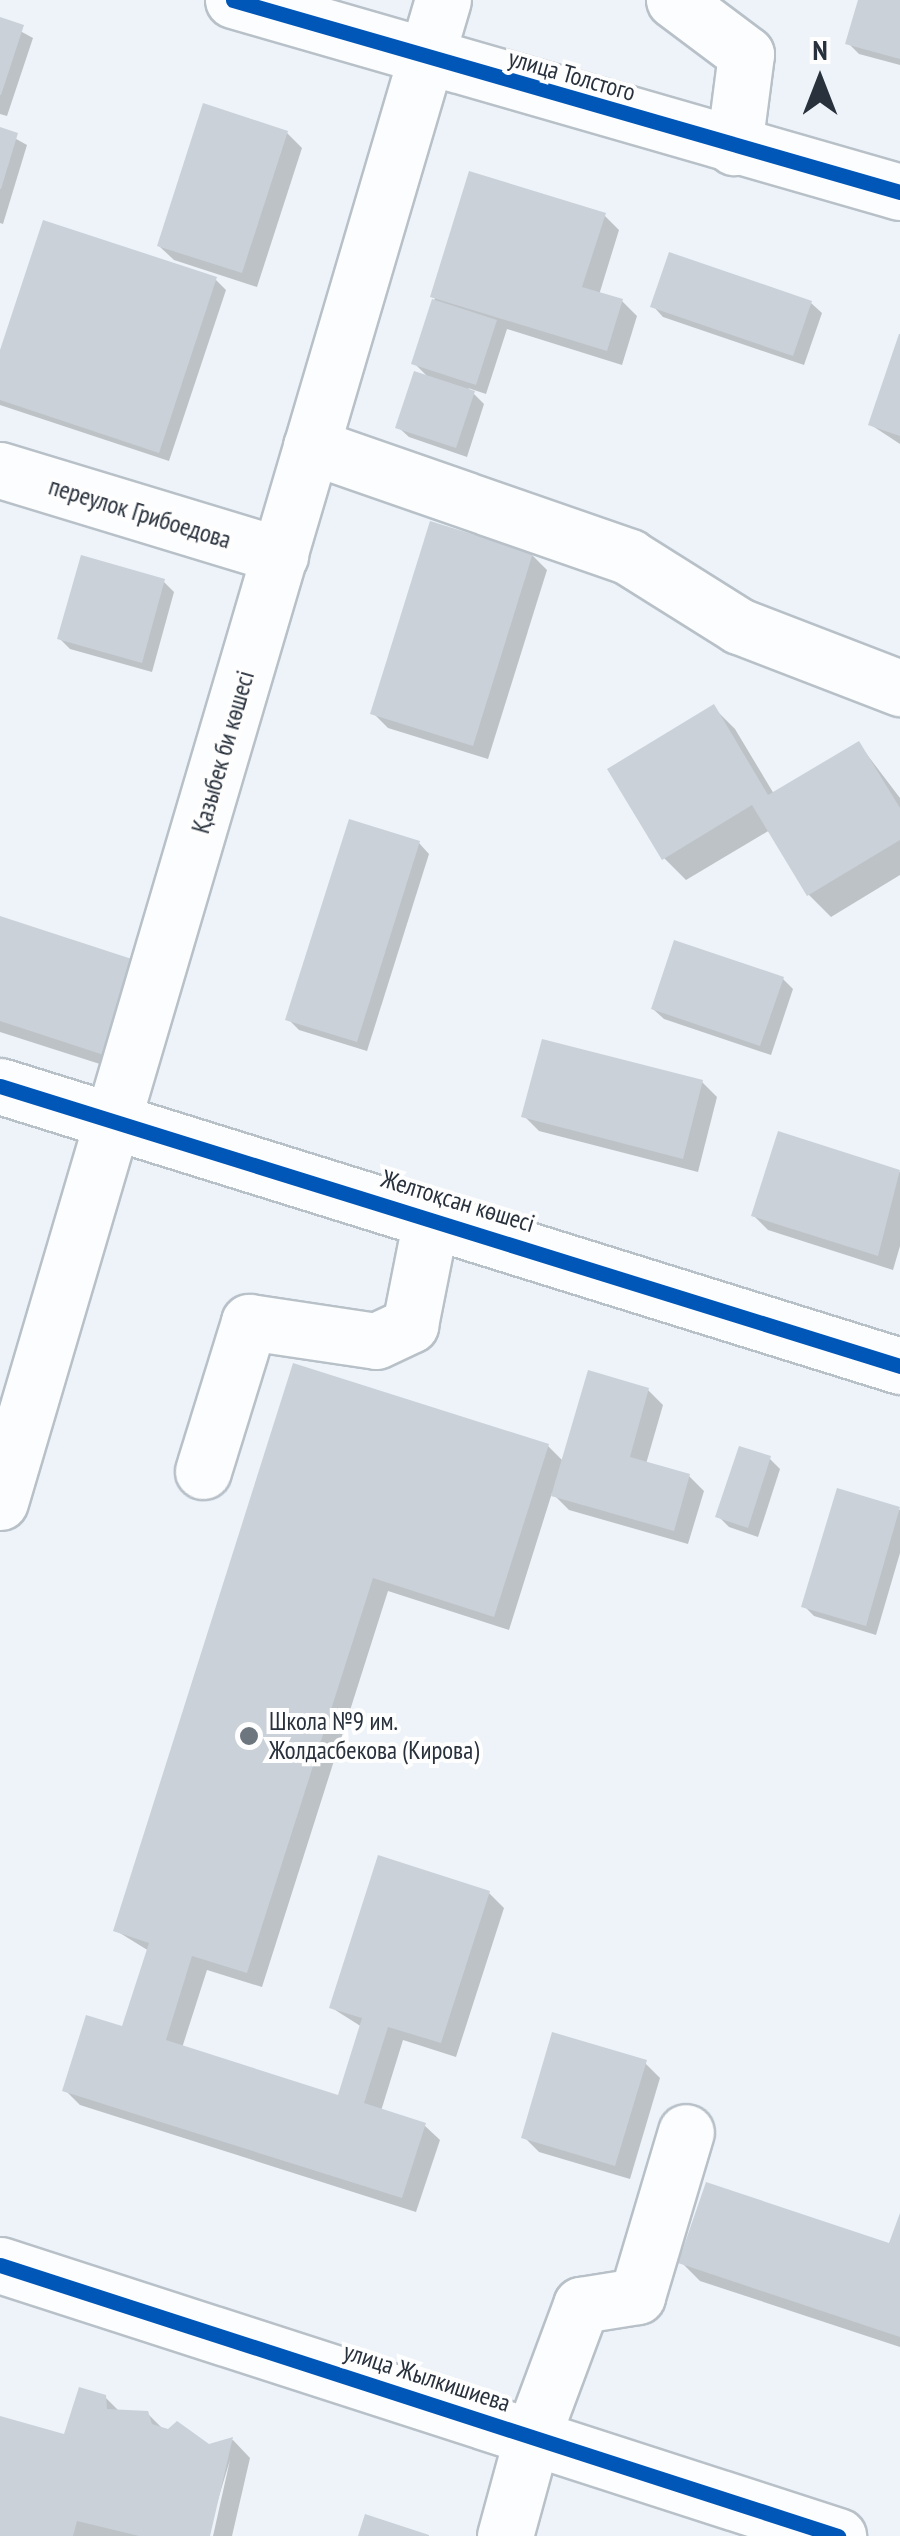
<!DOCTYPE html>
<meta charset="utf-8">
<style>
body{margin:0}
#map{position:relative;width:900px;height:2536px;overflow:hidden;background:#edf3f9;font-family:"PT Sans Narrow",sans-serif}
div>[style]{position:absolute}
.shadow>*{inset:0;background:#0003}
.building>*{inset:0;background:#cad1d9}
.roads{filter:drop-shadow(2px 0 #b8c0c8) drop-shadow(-2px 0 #b8c0c8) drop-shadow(0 2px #b8c0c8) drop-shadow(0 -2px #b8c0c8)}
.minor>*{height:55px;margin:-27.5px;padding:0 27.5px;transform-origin:27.5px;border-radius:27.5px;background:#fcfdfe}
.major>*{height:55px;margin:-27.5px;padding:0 27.5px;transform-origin:27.5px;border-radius:27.5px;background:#fcfdfe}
.cycleway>*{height:15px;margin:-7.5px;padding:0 7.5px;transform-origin:7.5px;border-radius:7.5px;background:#0057b8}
.dots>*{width:28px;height:28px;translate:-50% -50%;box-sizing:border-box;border:5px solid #fefefe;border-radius:50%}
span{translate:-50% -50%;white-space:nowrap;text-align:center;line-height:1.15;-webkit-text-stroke:8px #fefefe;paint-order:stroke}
.street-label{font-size:25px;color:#28313c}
.poi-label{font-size:25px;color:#28313c}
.left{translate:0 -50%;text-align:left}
.north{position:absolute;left:770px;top:30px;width:100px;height:100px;-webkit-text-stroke:8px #fefefe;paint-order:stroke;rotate:0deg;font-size:28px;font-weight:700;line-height:40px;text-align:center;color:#28313c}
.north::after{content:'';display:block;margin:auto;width:35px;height:45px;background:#28313c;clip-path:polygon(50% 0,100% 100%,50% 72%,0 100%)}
</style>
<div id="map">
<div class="shadow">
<i style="clip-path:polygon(860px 0,900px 0,900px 65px,859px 54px,848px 43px)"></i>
<i style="clip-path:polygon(0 20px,33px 38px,7px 116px,0 114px)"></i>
<i style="clip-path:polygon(0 130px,27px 145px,3px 224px,0 223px)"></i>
<i style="clip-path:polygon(287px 133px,302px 148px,257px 287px,174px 260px,159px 246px)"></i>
<i style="clip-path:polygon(604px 215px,619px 230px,599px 295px,622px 301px,637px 316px,622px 365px,507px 329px,486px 394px,468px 388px,484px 404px,467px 457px,409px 437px,398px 427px,429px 378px,414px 363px,435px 298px)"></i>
<i style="clip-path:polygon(216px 280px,226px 290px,169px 461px,0 405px,0 358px)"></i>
<i style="clip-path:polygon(811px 303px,822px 313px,804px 365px,663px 317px,653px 306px)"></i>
<i style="clip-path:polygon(900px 340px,900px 444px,871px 425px)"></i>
<i style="clip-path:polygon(532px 555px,547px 570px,488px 759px,388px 728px,373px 713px)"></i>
<i style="clip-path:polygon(164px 582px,174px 592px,152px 672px,70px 649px,60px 639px)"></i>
<i style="clip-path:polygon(713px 707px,735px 729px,774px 794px,859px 744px,900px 798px,900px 875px,831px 917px,809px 895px,770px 830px,686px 880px,664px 858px)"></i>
<i style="clip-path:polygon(419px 843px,429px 854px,367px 1051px,299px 1030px,288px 1019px)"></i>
<i style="clip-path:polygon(0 918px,131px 1074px,0 1032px)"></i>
<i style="clip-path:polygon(783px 979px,793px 989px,771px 1055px,664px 1019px,653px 1009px)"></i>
<i style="clip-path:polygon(702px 1082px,717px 1097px,698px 1172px,539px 1131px,524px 1116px)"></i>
<i style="clip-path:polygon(779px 1134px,900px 1172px,900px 1246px,893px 1270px,768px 1230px,753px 1215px)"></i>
<i style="clip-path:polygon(295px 1366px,548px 1446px,564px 1462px,648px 1390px,663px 1405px,646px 1464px,689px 1476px,704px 1491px,688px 1544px,569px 1510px,552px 1493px,509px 1630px,388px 1591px,262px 1987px,207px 1970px,182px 2048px,340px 2098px,362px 2027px,332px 2008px,489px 1893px,504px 1908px,456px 2057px,403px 2040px,381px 2111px,424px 2125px,440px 2140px,416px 2212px,80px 2105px,65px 2090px,124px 2029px,149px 1951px,115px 1930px)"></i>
<i style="clip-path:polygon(769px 1458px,780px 1469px,758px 1537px,729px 1527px,718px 1516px)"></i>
<i style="clip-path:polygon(838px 1491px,900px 1510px,900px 1553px,876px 1635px,814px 1616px,804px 1606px)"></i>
<i style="clip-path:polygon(645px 2063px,660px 2078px,630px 2179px,539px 2152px,524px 2137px)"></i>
<i style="clip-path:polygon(900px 2218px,900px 2347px,700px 2281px,681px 2262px,891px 2246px)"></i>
<i style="clip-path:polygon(105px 2397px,120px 2412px,147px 2413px,165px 2431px,209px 2447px,233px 2440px,250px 2458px,232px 2536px,213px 2536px,230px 2460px,207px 2536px,0 2536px,0 2420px,65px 2437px)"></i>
</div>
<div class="building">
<i style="clip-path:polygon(858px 0,900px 0,900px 59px,845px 44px)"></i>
<i style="clip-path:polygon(0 17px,24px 25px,1px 95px,0 95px)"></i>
<i style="clip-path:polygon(203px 103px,288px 131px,242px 273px,157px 246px)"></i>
<i style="clip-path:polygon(0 127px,18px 133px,1px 189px,0 189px)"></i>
<i style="clip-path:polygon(469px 171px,606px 213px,582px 287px,623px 299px,607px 351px,430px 297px)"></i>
<i style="clip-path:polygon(43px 220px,217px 277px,159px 453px,0 400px,0 350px)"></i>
<i style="clip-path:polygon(669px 252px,812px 301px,793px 356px,650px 307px)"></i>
<i style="clip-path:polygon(432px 299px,497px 320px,476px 385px,411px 364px)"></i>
<i style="clip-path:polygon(899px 334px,900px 334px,900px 436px,868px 425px)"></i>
<i style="clip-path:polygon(414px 371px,475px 391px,456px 448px,395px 428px)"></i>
<i style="clip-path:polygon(430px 521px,533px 553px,473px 746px,370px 714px)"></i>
<i style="clip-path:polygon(81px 555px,165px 579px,142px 663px,57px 639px)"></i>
<i style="clip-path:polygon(714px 704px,768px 795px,859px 741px,900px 808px,900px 840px,807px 896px,752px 805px,662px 860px,607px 769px)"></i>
<i style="clip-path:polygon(349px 819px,420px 841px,357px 1042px,285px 1020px)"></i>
<i style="clip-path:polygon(0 916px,144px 963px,113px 1058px,0 1021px)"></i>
<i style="clip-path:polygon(674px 940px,784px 977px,760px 1046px,651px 1009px)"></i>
<i style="clip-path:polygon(542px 1039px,703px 1080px,683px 1159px,521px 1117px)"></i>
<i style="clip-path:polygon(778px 1131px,900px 1170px,878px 1256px,751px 1216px)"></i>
<i style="clip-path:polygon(293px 1363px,549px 1444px,494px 1617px,373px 1578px,247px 1973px,192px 1956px,166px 2040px,338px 2095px,362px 2018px,329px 2008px,378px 1855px,490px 1891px,441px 2043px,388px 2027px,364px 2103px,426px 2123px,402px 2198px,62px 2091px,86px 2015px,122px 2026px,149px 1943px,113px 1931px)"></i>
<i style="clip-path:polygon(588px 1370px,649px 1388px,630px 1457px,690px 1474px,674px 1531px,551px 1496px)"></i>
<i style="clip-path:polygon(739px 1446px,771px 1456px,748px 1528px,715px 1517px)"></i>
<i style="clip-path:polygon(837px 1488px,900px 1507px,866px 1626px,801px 1607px)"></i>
<i style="clip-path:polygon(552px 2032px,647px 2060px,615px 2166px,521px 2138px)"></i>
<i style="clip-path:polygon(706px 2182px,889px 2243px,900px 2213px,900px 2337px,678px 2263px)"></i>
<i style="clip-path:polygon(79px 2387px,106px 2395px,107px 2409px,148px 2411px,152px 2424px,168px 2429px,177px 2421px,209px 2444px,233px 2437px,210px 2536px,139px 2536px,77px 2521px,73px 2536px,0 2536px,0 2416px,64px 2434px)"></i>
<i style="clip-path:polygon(365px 2514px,429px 2535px,429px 2536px,358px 2536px)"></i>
</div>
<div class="roads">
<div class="minor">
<i style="left:233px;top:0;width:694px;rotate:16.06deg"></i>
<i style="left:674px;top:0;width:90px;rotate:36.9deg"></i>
<i style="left:746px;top:54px;width:94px;rotate:97.4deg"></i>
<i style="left:311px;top:446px;width:337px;rotate:19.2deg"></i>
<i style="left:629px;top:557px;width:130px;rotate:32.1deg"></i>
<i style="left:739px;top:626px;width:173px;rotate:21.1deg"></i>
<i style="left:0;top:470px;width:293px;rotate:16.9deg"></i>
<i style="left:0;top:1086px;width:943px;rotate:17.28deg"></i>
<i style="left:203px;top:1471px;width:156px;rotate:-72.8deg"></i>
<i style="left:249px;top:1322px;width:128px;rotate:8.5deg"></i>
<i style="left:376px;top:1341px;width:38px;rotate:-25deg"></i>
<i style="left:410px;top:1325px;width:108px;rotate:-78.8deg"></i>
<i style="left:0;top:2265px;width:881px;rotate:17.92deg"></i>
<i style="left:505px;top:2536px;width:103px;rotate:-74.7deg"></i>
<i style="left:532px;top:2437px;width:141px;rotate:-69.6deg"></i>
<i style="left:581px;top:2305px;width:57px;rotate:-9.1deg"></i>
<i style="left:637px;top:2296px;width:171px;rotate:-73.4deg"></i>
</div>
<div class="major">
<i style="left:0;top:1502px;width:1566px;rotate:-73.57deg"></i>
</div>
</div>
<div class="cycleway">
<i style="left:233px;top:0;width:694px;rotate:16.06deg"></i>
<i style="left:0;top:1086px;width:943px;rotate:17.28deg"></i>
<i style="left:0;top:2265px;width:881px;rotate:17.92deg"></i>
</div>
<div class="dots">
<i style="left:249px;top:1736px;background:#6d757e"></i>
</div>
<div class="street-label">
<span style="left:572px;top:75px;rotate:16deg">улица Толстого</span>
<span style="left:140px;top:513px;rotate:17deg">переулок Грибоедова</span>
<span style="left:223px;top:752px;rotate:-74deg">Қазыбек би көшесі</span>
<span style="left:458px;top:1201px;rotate:17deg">Желтоқсан көшесі</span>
<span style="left:427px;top:2377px;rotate:18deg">улица Жылкишиева</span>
</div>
<div class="poi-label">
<span class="left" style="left:269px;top:1736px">Школа №9 им.<br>Жолдасбекова (Кирова)</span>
</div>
<div class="north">N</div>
</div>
